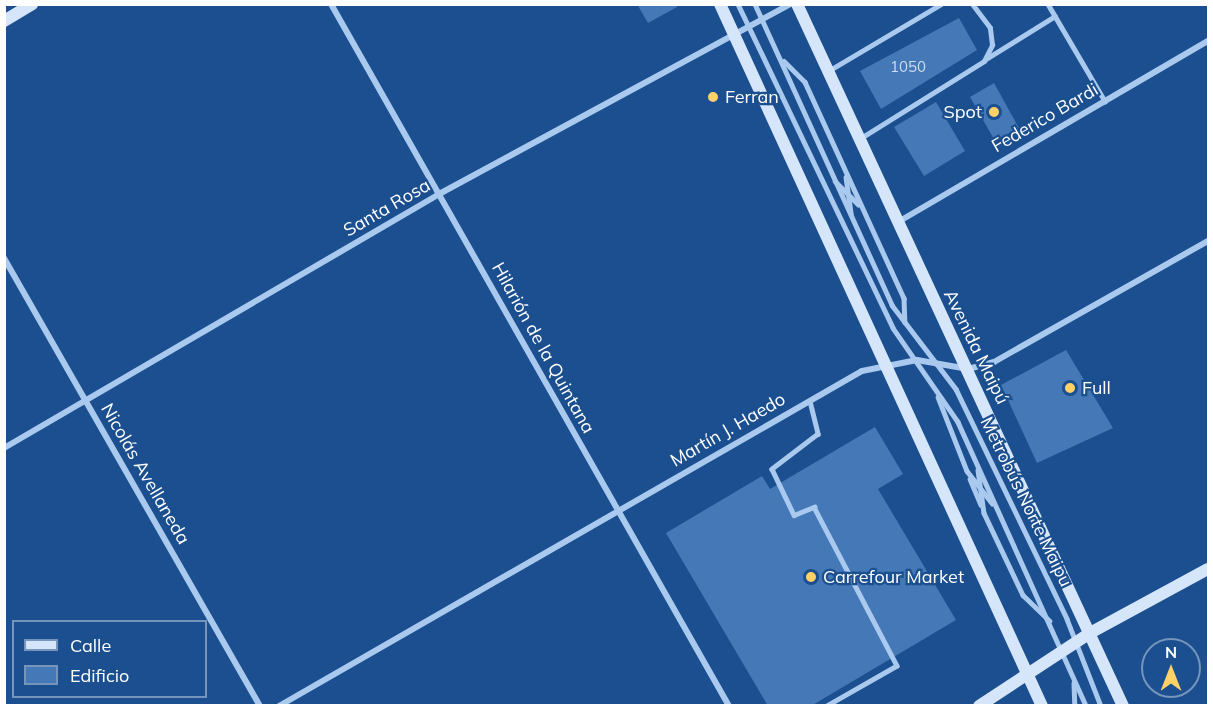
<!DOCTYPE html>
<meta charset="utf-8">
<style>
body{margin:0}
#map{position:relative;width:1213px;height:710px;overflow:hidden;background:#1b4f8f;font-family:Mulish,sans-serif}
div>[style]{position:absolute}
.building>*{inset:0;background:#4478b7}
.lane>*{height:4.5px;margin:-2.25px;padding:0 2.25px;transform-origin:2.25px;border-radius:2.25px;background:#a9c9ee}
.street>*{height:6px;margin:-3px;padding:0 3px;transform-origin:3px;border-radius:3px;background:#a9c9ee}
.secondary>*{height:12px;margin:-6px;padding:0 6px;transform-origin:6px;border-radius:6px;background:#d6e6fa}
.dots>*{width:16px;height:16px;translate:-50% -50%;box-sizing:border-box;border:3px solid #1b4f8f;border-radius:50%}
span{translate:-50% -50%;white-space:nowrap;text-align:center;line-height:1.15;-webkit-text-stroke:4.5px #1b4f8f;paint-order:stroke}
.number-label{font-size:15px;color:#d0dded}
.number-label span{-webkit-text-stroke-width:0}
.poi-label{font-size:18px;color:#fff}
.left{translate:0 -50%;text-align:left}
.right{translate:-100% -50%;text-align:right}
.street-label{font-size:18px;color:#fff}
.frame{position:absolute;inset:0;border:6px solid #fff;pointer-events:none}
.legend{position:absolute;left:12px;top:620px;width:195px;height:78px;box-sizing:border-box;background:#1b4f8f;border:2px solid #7695bc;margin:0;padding:8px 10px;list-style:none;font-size:18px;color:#fff}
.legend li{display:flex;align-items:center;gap:12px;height:30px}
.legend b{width:30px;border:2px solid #7695bc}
.north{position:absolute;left:1141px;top:638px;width:60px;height:60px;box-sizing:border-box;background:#1b4f8f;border:2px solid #7695bc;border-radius:50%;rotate:0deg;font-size:16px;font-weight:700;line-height:24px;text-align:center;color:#fff}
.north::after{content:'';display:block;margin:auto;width:21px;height:27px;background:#ffd166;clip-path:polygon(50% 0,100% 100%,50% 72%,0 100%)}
</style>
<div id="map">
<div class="building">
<i style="clip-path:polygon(637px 4px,677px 4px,677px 7px,648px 23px)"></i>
<i style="clip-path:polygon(959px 18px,977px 50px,881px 109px,860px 71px)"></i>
<i style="clip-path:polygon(994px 83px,1019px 128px,995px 141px,970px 97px)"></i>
<i style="clip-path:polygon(936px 102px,965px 151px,924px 176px,894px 127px)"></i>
<i style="clip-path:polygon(1066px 350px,1113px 428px,1037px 463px,1001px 385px)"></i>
<i style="clip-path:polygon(875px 427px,903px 474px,878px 489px,956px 620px,811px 706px,768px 706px,666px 533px,762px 476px,770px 489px)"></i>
</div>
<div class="lane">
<i style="left:738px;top:4px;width:359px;rotate:64.4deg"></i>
<i style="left:893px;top:328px;width:114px;rotate:55.3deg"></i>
<i style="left:958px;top:422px;width:312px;rotate:65.7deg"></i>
<i style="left:755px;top:4px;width:331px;rotate:65.5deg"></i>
<i style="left:892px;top:305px;width:106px;rotate:52.7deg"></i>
<i style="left:956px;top:389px;width:255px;rotate:64.2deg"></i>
<i style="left:1067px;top:619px;width:93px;rotate:68.7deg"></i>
<i style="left:1048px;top:4px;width:113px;rotate:59.6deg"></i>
<i style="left:986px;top:59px;width:81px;rotate:-31.9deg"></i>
<i style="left:784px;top:61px;width:30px;rotate:45deg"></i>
<i style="left:805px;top:82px;width:238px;rotate:65.4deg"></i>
<i style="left:904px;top:298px;width:24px;rotate:88deg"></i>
<i style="left:830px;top:70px;width:129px;rotate:-30.7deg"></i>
<i style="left:861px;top:138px;width:145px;rotate:-32deg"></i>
<i style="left:984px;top:61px;width:18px;rotate:-63deg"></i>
<i style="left:992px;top:45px;width:17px;rotate:-97deg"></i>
<i style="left:990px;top:28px;width:30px;rotate:-127deg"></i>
<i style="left:846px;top:177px;width:37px;rotate:82deg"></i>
<i style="left:835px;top:181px;width:33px;rotate:45deg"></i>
<i style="left:938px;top:397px;width:79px;rotate:68.6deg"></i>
<i style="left:967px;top:471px;width:41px;rotate:52deg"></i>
<i style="left:810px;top:401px;width:34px;rotate:76deg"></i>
<i style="left:818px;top:434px;width:58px;rotate:142.7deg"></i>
<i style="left:772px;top:469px;width:51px;rotate:64.4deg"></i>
<i style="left:794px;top:515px;width:22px;rotate:-22deg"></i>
<i style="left:814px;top:507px;width:179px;rotate:62.4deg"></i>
<i style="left:897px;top:666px;width:81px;rotate:150.3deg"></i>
<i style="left:978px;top:470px;width:43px;rotate:82.1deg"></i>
<i style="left:984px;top:513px;width:91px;rotate:64.6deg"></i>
<i style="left:1023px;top:595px;width:37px;rotate:44deg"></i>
<i style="left:970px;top:479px;width:28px;rotate:67deg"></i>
<i style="left:1074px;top:683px;width:23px;rotate:88deg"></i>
</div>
<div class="street">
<i style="left:331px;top:4px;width:807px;rotate:60.45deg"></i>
<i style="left:898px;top:222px;width:359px;rotate:-30.3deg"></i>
<i style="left:4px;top:258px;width:516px;rotate:60.26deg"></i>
<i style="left:4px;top:448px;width:506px;rotate:-30.26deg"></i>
<i style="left:441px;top:193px;width:398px;rotate:-28.4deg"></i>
<i style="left:279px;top:706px;width:672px;rotate:-29.88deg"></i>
<i style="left:862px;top:371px;width:56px;rotate:-11.3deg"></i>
<i style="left:917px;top:360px;width:52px;rotate:10deg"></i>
<i style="left:968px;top:369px;width:27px;rotate:-15deg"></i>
<i style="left:994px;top:362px;width:246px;rotate:-29.5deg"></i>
</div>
<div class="secondary">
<i style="left:720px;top:4px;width:772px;rotate:65.36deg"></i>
<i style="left:797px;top:4px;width:774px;rotate:65.09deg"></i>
<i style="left:4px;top:21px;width:33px;rotate:-31deg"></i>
<i style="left:979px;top:706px;width:133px;rotate:-33.3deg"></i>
<i style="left:1090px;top:633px;width:134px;rotate:-28.5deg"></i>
</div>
<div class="dots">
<i style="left:713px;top:97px;background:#ffd166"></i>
<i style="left:994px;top:112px;background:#ffd166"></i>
<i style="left:1070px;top:388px;background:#ffd166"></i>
<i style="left:811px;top:577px;background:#ffd166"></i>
</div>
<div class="number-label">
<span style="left:908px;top:67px">1050</span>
</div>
<div class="poi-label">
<span class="left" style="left:725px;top:97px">Ferran</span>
<span class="right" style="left:982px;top:112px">Spot</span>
<span class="left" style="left:1082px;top:388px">Full</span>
<span class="left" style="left:823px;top:577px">Carrefour Market</span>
</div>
<div class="street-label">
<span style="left:1045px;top:118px;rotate:-30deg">Federico Bardi</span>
<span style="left:387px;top:208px;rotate:-30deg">Santa Rosa</span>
<span style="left:976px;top:347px;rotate:64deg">Avenida Maipú</span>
<span style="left:543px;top:348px;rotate:61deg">Hilarión de la Quintana</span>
<span style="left:728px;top:430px;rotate:-30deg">Martín J. Haedo</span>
<span style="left:145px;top:474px;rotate:60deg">Nicolás Avellaneda</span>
<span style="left:1026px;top:502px;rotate:64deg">Metrobús Norte Maipu</span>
</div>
<div class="frame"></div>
<ul class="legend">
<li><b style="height:8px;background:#d6e6fa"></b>Calle</li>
<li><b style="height:16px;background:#4478b7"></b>Edificio</li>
</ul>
<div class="north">N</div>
</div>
